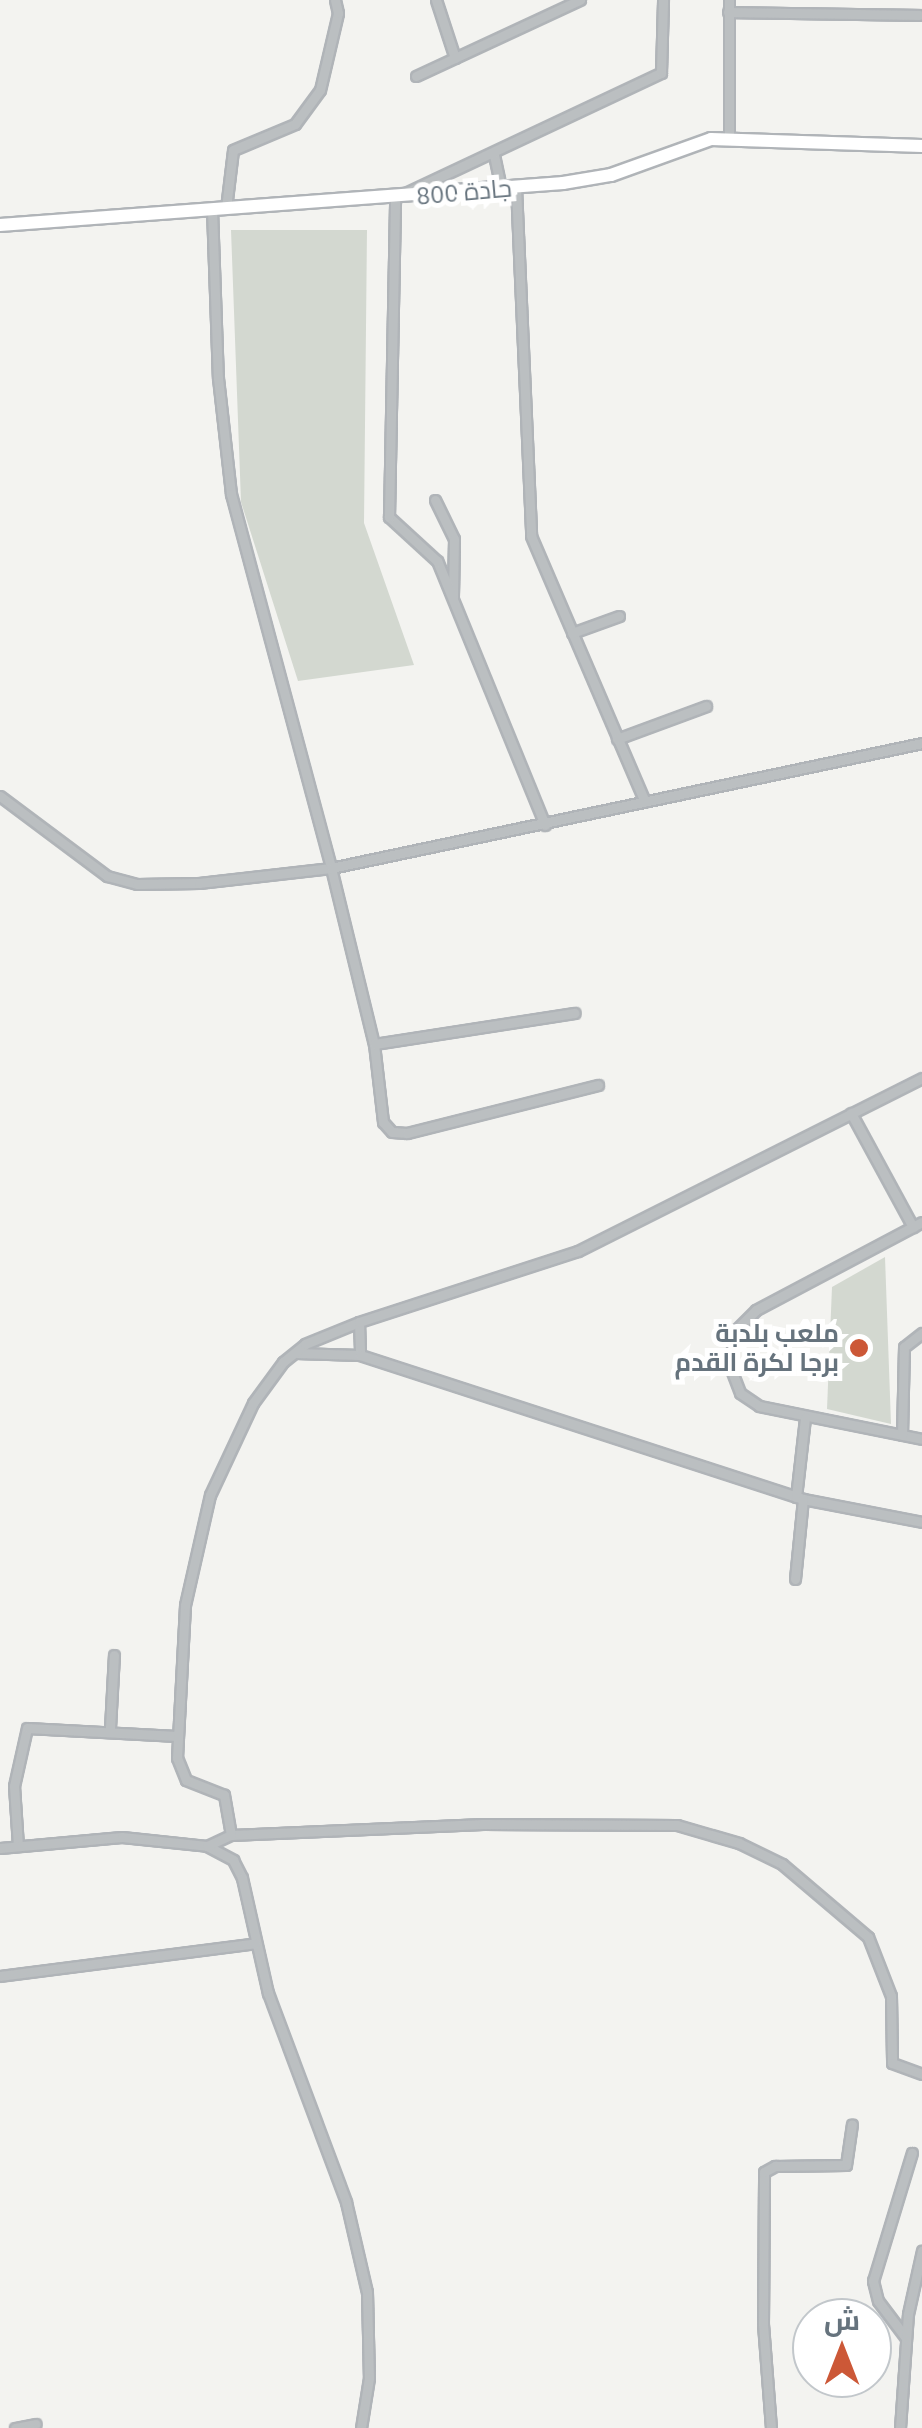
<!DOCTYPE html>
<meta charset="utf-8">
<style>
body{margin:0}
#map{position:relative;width:922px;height:2428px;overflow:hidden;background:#f3f3f0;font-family:Ubuntu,Cairo,sans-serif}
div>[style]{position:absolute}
.green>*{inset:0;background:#d3d8d0}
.roads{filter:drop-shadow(2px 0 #b0b4b8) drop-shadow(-2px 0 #b0b4b8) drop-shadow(0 2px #b0b4b8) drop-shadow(0 -2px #b0b4b8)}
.street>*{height:9px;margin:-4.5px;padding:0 4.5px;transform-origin:4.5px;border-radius:4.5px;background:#bbbfc1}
.secondary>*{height:12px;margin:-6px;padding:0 6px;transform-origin:6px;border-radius:6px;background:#fff}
.dots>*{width:28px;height:28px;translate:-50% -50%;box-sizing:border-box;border:5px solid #fff;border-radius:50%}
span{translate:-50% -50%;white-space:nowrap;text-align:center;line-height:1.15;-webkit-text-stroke:10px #fff;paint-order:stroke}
.street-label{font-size:25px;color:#66737d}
.poi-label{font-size:25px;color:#66737d;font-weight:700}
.right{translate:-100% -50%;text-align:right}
.north{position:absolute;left:792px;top:2298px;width:100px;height:100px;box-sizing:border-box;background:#fff;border:2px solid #c2c7cb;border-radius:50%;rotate:0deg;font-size:28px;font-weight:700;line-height:40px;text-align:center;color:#66737d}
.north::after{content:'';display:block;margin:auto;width:35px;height:45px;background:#cc5837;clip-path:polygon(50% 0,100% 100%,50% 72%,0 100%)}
</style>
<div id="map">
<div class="green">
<i style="clip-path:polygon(231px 230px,367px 230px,364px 523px,414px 665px,298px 681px,241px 502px)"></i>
<i style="clip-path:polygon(885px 1257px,891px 1424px,827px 1409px,832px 1287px)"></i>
</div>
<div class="roads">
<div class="street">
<i style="left:436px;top:0;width:61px;rotate:71.9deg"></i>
<i style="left:728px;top:12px;width:191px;rotate:0.9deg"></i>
<i style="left:416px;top:76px;width:181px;rotate:-24.9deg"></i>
<i style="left:729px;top:139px;width:139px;rotate:-90deg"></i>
<i style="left:494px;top:155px;width:35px;rotate:78deg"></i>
<i style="left:516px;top:187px;width:349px;rotate:87.5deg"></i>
<i style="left:531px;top:536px;width:289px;rotate:66.8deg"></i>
<i style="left:226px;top:208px;width:58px;rotate:-83.1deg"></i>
<i style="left:233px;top:150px;width:67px;rotate:-22.8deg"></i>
<i style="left:295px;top:124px;width:42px;rotate:-53.7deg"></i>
<i style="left:320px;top:90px;width:79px;rotate:-76.8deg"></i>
<i style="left:338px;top:13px;width:13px;rotate:-103deg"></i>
<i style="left:212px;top:209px;width:169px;rotate:88deg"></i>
<i style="left:218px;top:378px;width:117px;rotate:83.6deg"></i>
<i style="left:231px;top:494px;width:387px;rotate:75deg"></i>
<i style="left:331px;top:868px;width:181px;rotate:76.3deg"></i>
<i style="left:374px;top:1044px;width:79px;rotate:83.4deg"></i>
<i style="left:383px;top:1122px;width:13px;rotate:48deg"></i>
<i style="left:392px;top:1132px;width:15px;rotate:4deg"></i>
<i style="left:407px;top:1133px;width:197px;rotate:-14.1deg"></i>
<i style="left:435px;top:500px;width:43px;rotate:64deg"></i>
<i style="left:454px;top:539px;width:58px;rotate:91deg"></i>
<i style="left:572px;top:633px;width:50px;rotate:-19.9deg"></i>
<i style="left:617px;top:739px;width:95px;rotate:-20.3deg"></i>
<i style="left:0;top:796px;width:134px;rotate:36.8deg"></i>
<i style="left:107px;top:876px;width:31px;rotate:15deg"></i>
<i style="left:137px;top:884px;width:62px;rotate:-0.9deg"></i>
<i style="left:199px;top:883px;width:133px;rotate:-6.5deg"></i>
<i style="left:331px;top:868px;width:604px;rotate:-11.94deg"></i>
<i style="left:545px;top:825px;width:285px;rotate:-112.2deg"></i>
<i style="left:437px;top:561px;width:65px;rotate:-137.5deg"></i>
<i style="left:389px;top:517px;width:319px;rotate:-88.9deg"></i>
<i style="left:395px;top:198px;width:294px;rotate:-25.2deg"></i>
<i style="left:661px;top:73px;width:73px;rotate:-88.4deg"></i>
<i style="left:374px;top:1044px;width:203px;rotate:-8.8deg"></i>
<i style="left:851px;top:1113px;width:130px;rotate:61.5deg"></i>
<i style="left:922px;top:1222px;width:188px;rotate:152.1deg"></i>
<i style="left:756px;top:1310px;width:28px;rotate:135deg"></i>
<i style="left:736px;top:1330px;width:35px;rotate:102deg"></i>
<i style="left:729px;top:1364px;width:31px;rotate:69deg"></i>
<i style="left:740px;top:1393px;width:23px;rotate:34deg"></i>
<i style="left:759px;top:1406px;width:166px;rotate:11.4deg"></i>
<i style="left:359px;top:1322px;width:33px;rotate:88deg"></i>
<i style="left:296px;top:1353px;width:64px;rotate:1.8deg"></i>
<i style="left:360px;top:1355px;width:466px;rotate:18deg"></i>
<i style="left:803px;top:1499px;width:121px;rotate:10.9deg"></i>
<i style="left:902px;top:1435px;width:88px;rotate:-88.7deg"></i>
<i style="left:904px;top:1347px;width:23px;rotate:-38deg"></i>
<i style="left:796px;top:1497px;width:80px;rotate:-83.5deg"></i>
<i style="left:795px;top:1579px;width:80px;rotate:-84.3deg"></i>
<i style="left:110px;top:1728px;width:73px;rotate:-86.9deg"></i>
<i style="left:231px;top:1835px;width:252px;rotate:-2.5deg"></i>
<i style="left:483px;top:1824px;width:194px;rotate:0.3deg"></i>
<i style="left:677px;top:1825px;width:65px;rotate:16.2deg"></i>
<i style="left:739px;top:1843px;width:48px;rotate:26deg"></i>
<i style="left:782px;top:1864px;width:113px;rotate:40.3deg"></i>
<i style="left:868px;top:1937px;width:63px;rotate:68.7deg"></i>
<i style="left:891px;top:1996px;width:67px;rotate:89.1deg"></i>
<i style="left:892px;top:2063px;width:32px;rotate:20deg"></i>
<i style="left:18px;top:1846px;width:60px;rotate:-93.8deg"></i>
<i style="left:14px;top:1786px;width:59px;rotate:-77.4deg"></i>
<i style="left:27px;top:1728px;width:150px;rotate:3.1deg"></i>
<i style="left:207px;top:1846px;width:30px;rotate:28deg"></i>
<i style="left:233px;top:1860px;width:20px;rotate:63deg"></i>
<i style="left:242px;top:1878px;width:118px;rotate:77.3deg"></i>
<i style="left:268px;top:1993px;width:223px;rotate:69.5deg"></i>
<i style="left:346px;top:2202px;width:92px;rotate:76.9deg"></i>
<i style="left:367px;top:2292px;width:86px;rotate:88.7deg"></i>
<i style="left:369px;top:2378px;width:51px;rotate:99.1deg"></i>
<i style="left:0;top:1848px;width:122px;rotate:-5.2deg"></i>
<i style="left:122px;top:1837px;width:85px;rotate:6deg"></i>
<i style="left:207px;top:1846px;width:26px;rotate:-25deg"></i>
<i style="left:231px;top:1835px;width:41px;rotate:-99.9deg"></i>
<i style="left:224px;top:1795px;width:41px;rotate:-158.5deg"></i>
<i style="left:186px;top:1780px;width:24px;rotate:-112deg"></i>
<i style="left:177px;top:1758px;width:153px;rotate:-87deg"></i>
<i style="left:185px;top:1605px;width:113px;rotate:-77.2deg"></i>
<i style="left:210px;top:1495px;width:102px;rotate:-64.9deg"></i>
<i style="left:253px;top:1403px;width:51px;rotate:-53.8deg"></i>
<i style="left:283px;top:1362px;width:28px;rotate:-39deg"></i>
<i style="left:305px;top:1344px;width:58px;rotate:-22.2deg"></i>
<i style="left:359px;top:1322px;width:230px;rotate:-18deg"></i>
<i style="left:578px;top:1251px;width:385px;rotate:-26.7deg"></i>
<i style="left:0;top:1976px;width:258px;rotate:-7.3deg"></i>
<i style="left:906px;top:2338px;width:46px;rotate:-127.1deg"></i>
<i style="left:878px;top:2301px;width:21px;rotate:-104deg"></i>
<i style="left:873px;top:2281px;width:134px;rotate:-73.1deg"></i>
<i style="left:15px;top:2428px;width:21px;rotate:-11deg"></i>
<i style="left:771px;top:2428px;width:104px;rotate:-94.4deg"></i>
<i style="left:763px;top:2324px;width:152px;rotate:-89.6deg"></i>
<i style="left:764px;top:2172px;width:13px;rotate:-29deg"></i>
<i style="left:775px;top:2166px;width:71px;rotate:-0.8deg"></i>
<i style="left:846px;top:2165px;width:41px;rotate:-81.7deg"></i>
<i style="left:900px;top:2428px;width:114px;rotate:-86deg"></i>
<i style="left:908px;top:2314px;width:65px;rotate:-77.5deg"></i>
</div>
<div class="secondary">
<i style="left:0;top:225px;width:565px;rotate:-4.27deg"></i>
<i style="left:563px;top:183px;width:49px;rotate:-9.5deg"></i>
<i style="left:611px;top:175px;width:106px;rotate:-19.8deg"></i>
<i style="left:711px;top:139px;width:211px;rotate:1.9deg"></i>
</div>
</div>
<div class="dots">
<i style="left:859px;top:1348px;background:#cc5837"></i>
</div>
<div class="street-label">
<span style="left:464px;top:192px;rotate:-5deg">جادة 800</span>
</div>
<div class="poi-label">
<span class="right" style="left:839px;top:1348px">ملعب بلدبة<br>برجا لكرة القدم</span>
</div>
<div class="north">ش</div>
</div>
